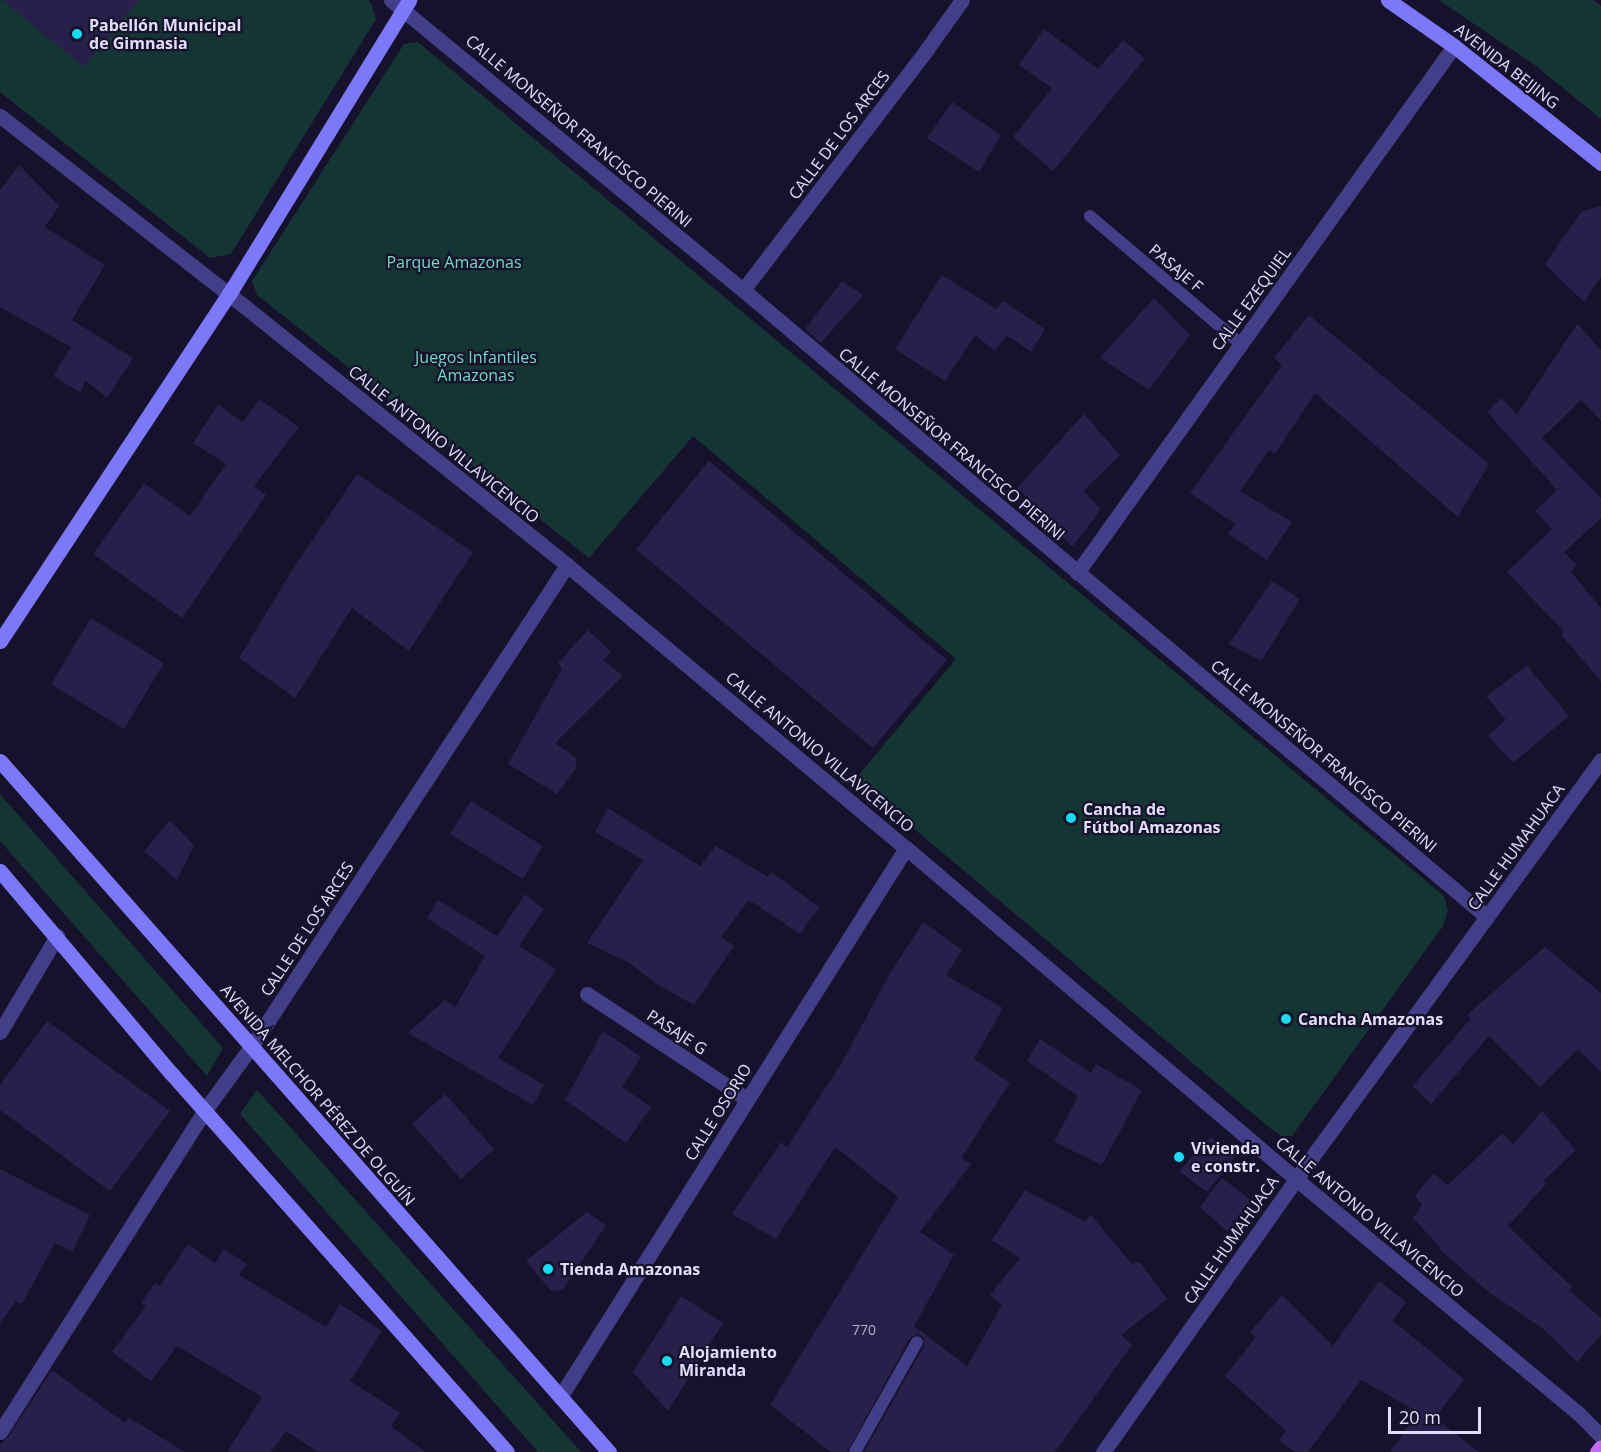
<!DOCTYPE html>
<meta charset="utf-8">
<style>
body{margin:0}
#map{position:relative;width:1601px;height:1452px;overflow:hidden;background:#17122b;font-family:"Open Sans",sans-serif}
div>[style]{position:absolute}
.green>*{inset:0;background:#153534}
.building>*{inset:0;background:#281f4b}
.lane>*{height:12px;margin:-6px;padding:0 6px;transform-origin:6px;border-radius:6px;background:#423f88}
.street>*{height:15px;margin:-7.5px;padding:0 7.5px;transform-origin:7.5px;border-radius:7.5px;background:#423f88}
.secondary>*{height:15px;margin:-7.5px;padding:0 7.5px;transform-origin:7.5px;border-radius:7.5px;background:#7b78fa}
.primary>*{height:15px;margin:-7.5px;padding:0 7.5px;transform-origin:7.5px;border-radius:7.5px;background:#c369f9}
.dots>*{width:16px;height:16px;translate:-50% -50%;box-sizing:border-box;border:3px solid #17122b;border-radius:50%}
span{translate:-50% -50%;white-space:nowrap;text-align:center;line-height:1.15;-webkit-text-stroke:4.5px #17122b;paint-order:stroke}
.number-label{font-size:14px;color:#b3aed1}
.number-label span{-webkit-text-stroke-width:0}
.poi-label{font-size:16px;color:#e1ddfe;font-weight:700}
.left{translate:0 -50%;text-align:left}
.street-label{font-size:16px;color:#e1ddfe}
.park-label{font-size:16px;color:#6addc0}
.scale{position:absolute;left:1388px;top:1407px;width:93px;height:27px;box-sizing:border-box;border:3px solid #e1ddfe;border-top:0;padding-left:8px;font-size:18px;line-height:21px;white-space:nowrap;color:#e1ddfe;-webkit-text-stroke:4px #17122b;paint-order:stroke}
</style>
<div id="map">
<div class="green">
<i style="clip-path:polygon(0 0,368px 0,371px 3px,376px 19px,231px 254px,210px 258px,0 92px)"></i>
<i style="clip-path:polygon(1439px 0,1593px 0,1601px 6px,1601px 119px,1536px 66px)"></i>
<i style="clip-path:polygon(418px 42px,1444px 896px,1448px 910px,1443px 926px,1292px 1136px,1282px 1136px,1271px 1129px,855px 779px,956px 659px,693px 436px,589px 558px,257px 295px,252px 281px,404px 44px)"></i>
<i style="clip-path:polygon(0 794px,223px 1048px,207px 1076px,0 841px)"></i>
<i style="clip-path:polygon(257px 1090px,549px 1416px,581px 1452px,538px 1452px,240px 1114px)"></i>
</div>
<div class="building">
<i style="clip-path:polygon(2px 0,139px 0,84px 67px)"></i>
<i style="clip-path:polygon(1044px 29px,1098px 69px,1123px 40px,1145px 58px,1053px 171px,1013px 137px,1052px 88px,1019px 65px)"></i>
<i style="clip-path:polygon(952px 102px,1001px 135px,979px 172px,927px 138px)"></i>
<i style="clip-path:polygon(19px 165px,59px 206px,45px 227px,105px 265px,72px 320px,133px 358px,107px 398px,85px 380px,81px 393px,53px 376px,71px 347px,0 307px,0 190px)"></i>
<i style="clip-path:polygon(1601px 206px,1601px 277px,1584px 302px,1545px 264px,1581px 212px)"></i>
<i style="clip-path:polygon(942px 275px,996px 309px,1003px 301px,1045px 329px,1031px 352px,1007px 335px,995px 351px,975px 335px,945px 381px,895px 349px)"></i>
<i style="clip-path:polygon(842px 281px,863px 295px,821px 343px,805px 329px)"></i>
<i style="clip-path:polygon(1154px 298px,1190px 335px,1149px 390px,1100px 358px)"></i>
<i style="clip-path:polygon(1309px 315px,1489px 464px,1458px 517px,1315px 393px,1275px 454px,1269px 450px,1240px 491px,1292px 522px,1267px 560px,1228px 534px,1235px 524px,1190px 493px,1282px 365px,1274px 358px)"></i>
<i style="clip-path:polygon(1577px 324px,1601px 350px,1601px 421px,1581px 400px,1542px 438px,1601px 498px,1601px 518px,1564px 552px,1577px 565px,1571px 572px,1601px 608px,1601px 681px,1561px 635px,1564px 632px,1507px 572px,1552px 529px,1535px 511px,1557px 490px,1487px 412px,1501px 398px,1517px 414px)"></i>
<i style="clip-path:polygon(259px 399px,299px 427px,254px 486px,266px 495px,182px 618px,93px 554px,144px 483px,190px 516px,226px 464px,193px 443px,218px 405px,243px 422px)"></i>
<i style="clip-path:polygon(1084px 414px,1120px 455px,1083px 491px,1101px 509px,1073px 546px,1041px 519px,1045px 514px,1017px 488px)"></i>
<i style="clip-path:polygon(709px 461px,947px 660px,873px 748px,636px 549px)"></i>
<i style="clip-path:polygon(357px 474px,473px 552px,409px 651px,352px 608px,295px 698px,239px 658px,291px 572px)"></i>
<i style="clip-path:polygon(1272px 581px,1300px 599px,1261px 661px,1229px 644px)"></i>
<i style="clip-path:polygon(91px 618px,164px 663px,124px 729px,51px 684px)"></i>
<i style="clip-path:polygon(588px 630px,611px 652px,603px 660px,623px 676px,555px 743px,576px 758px,576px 768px,557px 794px,508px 764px,562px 669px,558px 663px)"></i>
<i style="clip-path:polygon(1527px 666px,1569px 716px,1513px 763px,1488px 736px,1506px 720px,1486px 696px)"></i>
<i style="clip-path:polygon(471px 801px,543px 846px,523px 879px,450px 834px)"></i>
<i style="clip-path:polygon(608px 808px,700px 866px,716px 846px,768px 877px,771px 872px,819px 907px,800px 934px,749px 900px,721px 937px,734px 946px,694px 1005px,655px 983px,628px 962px,587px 943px,643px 860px,595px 832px)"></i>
<i style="clip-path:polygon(170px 820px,194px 846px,177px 880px,144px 851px)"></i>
<i style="clip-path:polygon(525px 894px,544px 909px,519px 946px,556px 969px,498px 1058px,544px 1085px,533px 1105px,408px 1033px,445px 1000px,455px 1007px,485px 956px,427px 918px,438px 900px,497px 936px)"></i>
<i style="clip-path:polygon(923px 922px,962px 950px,946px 975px,1003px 1008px,974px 1059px,1010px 1083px,961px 1158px,971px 1164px,920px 1232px,954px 1255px,914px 1326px,967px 1366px,1002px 1305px,990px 1295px,1020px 1258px,992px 1240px,1025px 1190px,1086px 1222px,1090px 1214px,1132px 1264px,1140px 1262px,1167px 1299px,1121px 1335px,1132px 1345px,1055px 1452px,864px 1452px,924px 1346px,924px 1338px,918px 1334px,910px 1338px,847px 1452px,831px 1452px,770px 1405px,898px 1197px,835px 1147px,776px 1239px,732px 1214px,781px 1142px,787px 1147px,841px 1064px,889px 975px)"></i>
<i style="clip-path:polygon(1545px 947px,1601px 993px,1601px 1072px,1578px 1049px,1540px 1087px,1489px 1036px,1431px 1104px,1413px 1086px,1471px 1018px,1467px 1015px)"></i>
<i style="clip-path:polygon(47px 1021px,170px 1111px,110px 1191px,0 1110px,0 1085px)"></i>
<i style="clip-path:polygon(603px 1031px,641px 1057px,622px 1087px,651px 1107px,626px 1143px,565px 1100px)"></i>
<i style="clip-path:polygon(1040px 1039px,1091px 1073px,1096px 1064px,1142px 1090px,1102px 1165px,1054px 1142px,1078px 1096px,1027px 1061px)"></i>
<i style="clip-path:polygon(445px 1094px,494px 1149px,461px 1179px,412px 1124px)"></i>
<i style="clip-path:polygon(1542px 1111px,1576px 1150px,1543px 1181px,1546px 1184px,1508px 1226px,1572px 1287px,1570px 1291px,1601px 1318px,1601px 1335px,1577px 1362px,1542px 1328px,1486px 1290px,1439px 1249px,1440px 1247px,1413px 1218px,1422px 1205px,1415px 1196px,1433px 1173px,1448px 1185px,1503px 1133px,1513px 1145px)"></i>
<i style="clip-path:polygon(1211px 1137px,1235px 1157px,1207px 1192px,1179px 1171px)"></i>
<i style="clip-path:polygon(0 1169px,90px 1215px,72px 1252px,55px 1243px,22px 1304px,16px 1301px,0 1323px)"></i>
<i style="clip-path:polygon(1222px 1178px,1252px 1201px,1228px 1232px,1200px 1207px)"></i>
<i style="clip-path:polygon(587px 1212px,606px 1225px,563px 1290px,551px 1291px,526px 1261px)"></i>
<i style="clip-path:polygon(188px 1244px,215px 1263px,224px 1249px,247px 1264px,239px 1275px,326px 1327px,340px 1304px,382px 1331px,350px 1381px,400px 1413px,391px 1426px,425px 1452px,318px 1452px,286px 1431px,271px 1452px,227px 1452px,262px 1397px,177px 1346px,151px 1381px,112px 1352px,146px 1306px,141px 1303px,155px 1283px,160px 1286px)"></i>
<i style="clip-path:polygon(1379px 1281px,1406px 1302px,1393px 1321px,1464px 1379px,1435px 1418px,1479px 1452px,1390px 1452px,1418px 1412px,1361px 1380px,1308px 1452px,1295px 1452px,1279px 1440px,1286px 1431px,1225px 1376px,1256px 1337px,1250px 1332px,1282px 1295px,1333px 1346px)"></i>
<i style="clip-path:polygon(681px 1296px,723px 1323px,668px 1411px,633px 1372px)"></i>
<i style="clip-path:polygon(52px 1370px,125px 1423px,128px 1417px,185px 1452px,0 1452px,0 1444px,8px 1437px)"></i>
</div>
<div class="lane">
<i style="left:1090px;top:216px;width:198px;rotate:40.3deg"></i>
<i style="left:855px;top:1452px;width:126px;rotate:-60.6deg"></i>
</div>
<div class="street">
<i style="left:391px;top:0;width:456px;rotate:39.5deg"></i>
<i style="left:743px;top:290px;width:973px;rotate:40.12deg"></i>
<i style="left:0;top:116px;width:309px;rotate:37.9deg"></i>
<i style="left:244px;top:306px;width:414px;rotate:38.7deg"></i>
<i style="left:567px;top:565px;width:442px;rotate:39.9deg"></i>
<i style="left:906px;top:848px;width:512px;rotate:40.32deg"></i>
<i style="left:1296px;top:1179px;width:366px;rotate:39.7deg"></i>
<i style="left:1578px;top:1413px;width:33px;rotate:45deg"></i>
<i style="left:743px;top:290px;width:303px;rotate:-52.6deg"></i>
<i style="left:927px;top:49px;width:60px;rotate:-54.5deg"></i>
<i style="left:1077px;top:573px;width:648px;rotate:-54.42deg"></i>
<i style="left:587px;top:994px;width:191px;rotate:33.3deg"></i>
<i style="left:0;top:1032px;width:112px;rotate:-59.3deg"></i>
<i style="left:560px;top:1397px;width:649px;rotate:-57.78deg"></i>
<i style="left:0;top:1432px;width:382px;rotate:-57.5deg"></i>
<i style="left:205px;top:1110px;width:78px;rotate:-53.9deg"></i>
<i style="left:251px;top:1047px;width:576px;rotate:-56.75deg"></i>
<i style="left:1103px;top:1452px;width:334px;rotate:-54.7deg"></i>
<i style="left:1296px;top:1179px;width:518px;rotate:-53.95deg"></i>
</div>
<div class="secondary">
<i style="left:1388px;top:0;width:80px;rotate:34.9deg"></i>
<i style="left:1454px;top:46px;width:188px;rotate:38.5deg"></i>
<i style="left:0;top:641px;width:416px;rotate:-56.6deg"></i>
<i style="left:229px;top:294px;width:345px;rotate:-58.5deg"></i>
<i style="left:0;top:761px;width:921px;rotate:48.61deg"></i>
<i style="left:0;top:871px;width:265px;rotate:49.8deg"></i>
<i style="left:171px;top:1073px;width:506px;rotate:48.44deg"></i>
</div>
<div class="primary">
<i style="left:1597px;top:1452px;width:6px;rotate:-51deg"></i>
</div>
<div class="dots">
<i style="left:77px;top:34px;background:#11dff6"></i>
<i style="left:1071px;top:818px;background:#11dff6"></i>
<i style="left:1286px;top:1019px;background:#11dff6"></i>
<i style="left:1179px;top:1157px;background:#11dff6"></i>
<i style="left:548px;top:1269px;background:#11dff6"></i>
<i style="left:667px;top:1361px;background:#11dff6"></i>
</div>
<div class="number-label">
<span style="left:864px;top:1330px">770</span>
</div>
<div class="poi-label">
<span class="left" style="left:89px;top:34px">Pabellón Municipal<br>de Gimnasia</span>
<span class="left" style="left:1083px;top:818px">Cancha de<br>Fútbol Amazonas</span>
<span class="left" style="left:1298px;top:1019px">Cancha Amazonas</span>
<span class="left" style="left:1191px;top:1157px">Vivienda<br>e constr.</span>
<span class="left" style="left:560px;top:1269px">Tienda Amazonas</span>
<span class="left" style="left:679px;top:1361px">Alojamiento<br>Miranda</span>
</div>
<div class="street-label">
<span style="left:1507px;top:66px;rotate:38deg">AVENIDA BEIJING</span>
<span style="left:579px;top:131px;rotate:40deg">CALLE MONSEÑOR FRANCISCO PIERINI</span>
<span style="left:839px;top:135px;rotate:-53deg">CALLE DE LOS ARCES</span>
<span style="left:1176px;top:268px;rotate:40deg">PASAJE F</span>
<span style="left:1251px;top:299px;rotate:-54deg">CALLE EZEQUIEL</span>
<span style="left:444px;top:444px;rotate:39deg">CALLE ANTONIO VILLAVICENCIO</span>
<span style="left:952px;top:444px;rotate:40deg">CALLE MONSEÑOR FRANCISCO PIERINI</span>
<span style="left:820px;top:752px;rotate:40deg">CALLE ANTONIO VILLAVICENCIO</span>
<span style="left:1324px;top:756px;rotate:40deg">CALLE MONSEÑOR FRANCISCO PIERINI</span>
<span style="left:1516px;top:847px;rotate:-54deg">CALLE HUMAHUACA</span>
<span style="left:307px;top:929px;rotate:-57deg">CALLE DE LOS ARCES</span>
<span style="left:677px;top:1032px;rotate:33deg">PASAJE G</span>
<span style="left:318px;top:1095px;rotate:49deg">AVENIDA MELCHOR PÉREZ DE OLGUÍN</span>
<span style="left:718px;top:1112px;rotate:-58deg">CALLE OSORIO</span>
<span style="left:1370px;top:1217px;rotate:40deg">CALLE ANTONIO VILLAVICENCIO</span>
<span style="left:1231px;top:1240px;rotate:-55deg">CALLE HUMAHUACA</span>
</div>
<div class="park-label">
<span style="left:454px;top:262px">Parque Amazonas</span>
<span style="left:476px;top:366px">Juegos Infantiles<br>Amazonas</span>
</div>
<div class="scale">20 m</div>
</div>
